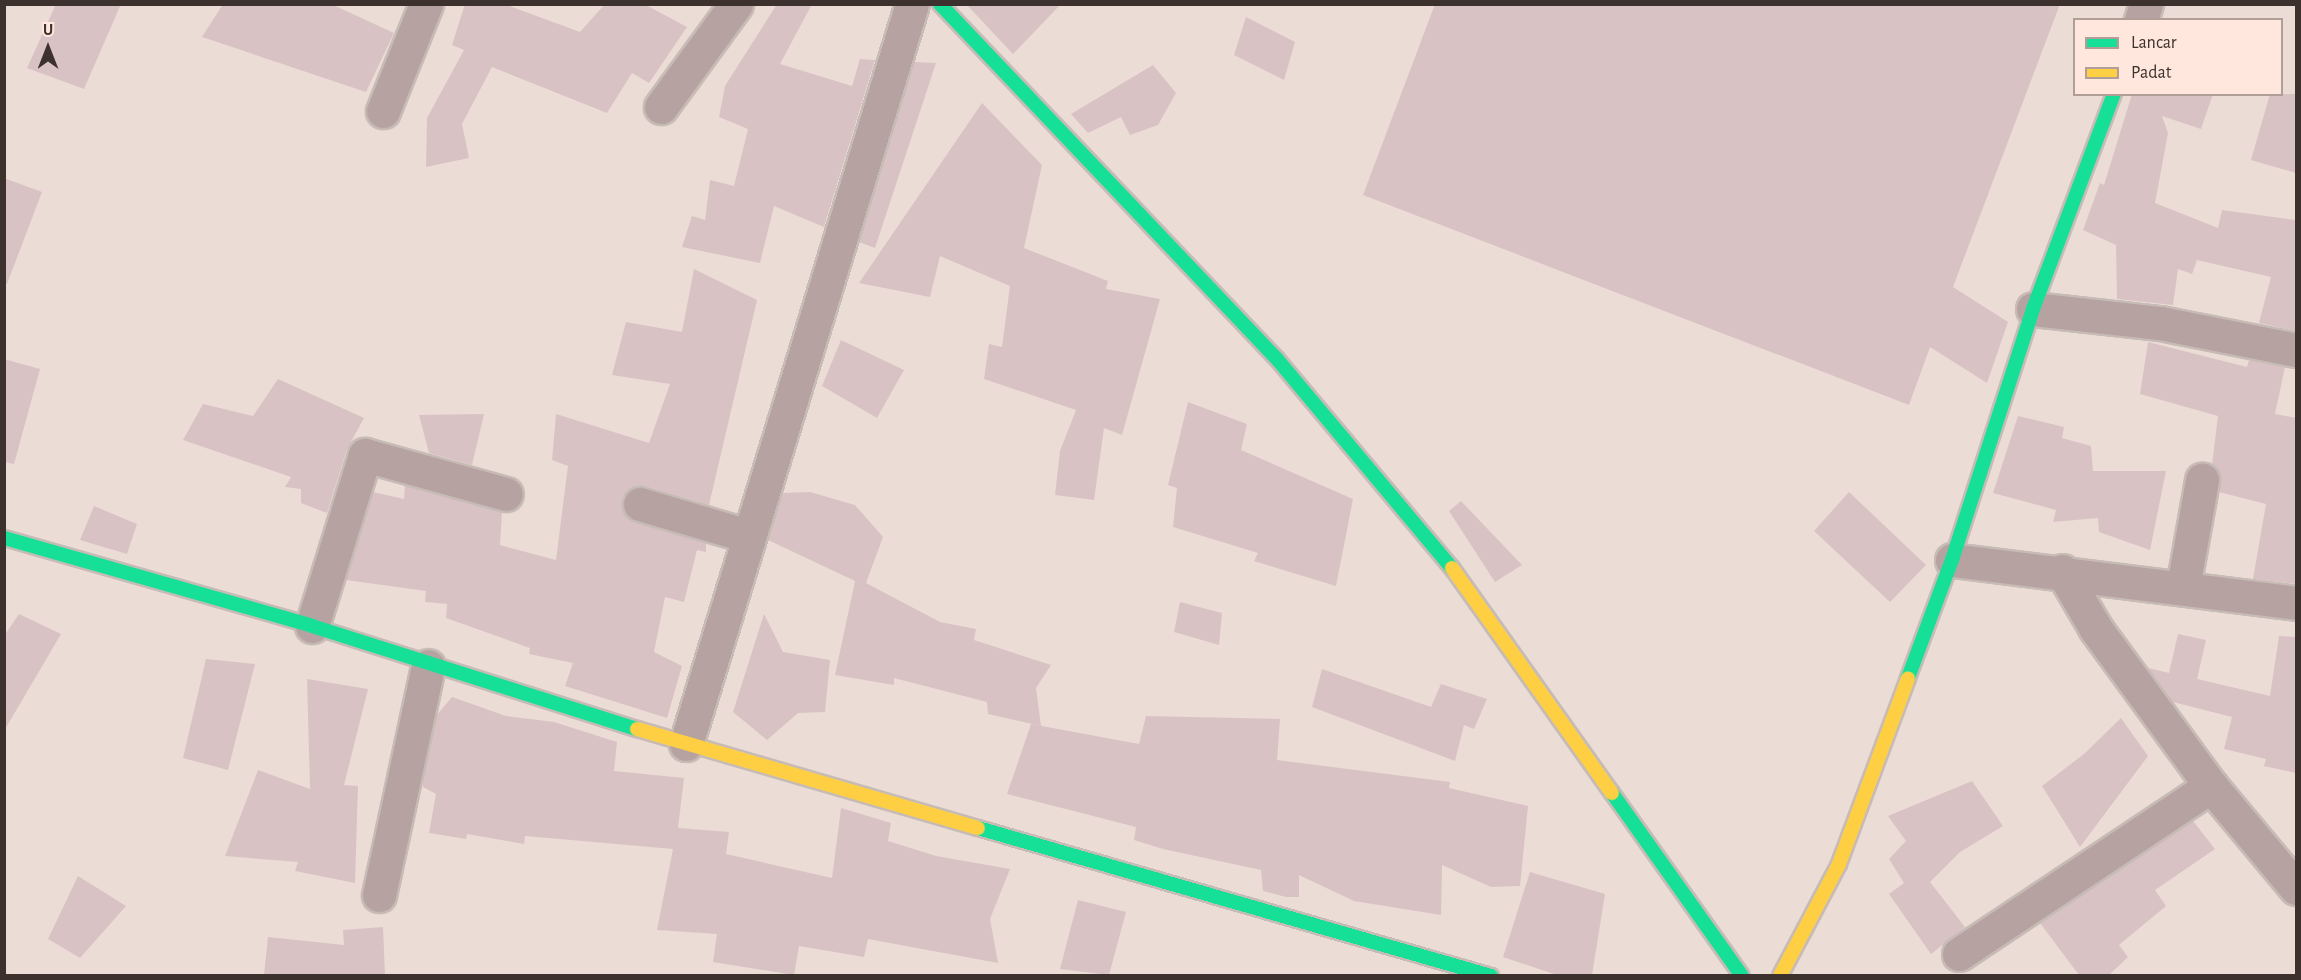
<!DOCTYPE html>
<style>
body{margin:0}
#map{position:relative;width:2301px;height:980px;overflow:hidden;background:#ecdcd6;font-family:"Alegreya Sans",sans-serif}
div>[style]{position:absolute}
.building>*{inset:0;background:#d9c2c4}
.roads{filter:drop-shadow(2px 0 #c7bbb6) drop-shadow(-2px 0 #c7bbb6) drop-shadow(0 2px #c7bbb6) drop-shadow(0 -2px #c7bbb6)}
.street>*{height:33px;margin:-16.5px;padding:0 16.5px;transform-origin:16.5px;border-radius:16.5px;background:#b6a2a0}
.fast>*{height:14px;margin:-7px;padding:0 7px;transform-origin:7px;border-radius:7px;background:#16e098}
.slow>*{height:14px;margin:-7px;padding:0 7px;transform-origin:7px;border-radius:7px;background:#ffcf43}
span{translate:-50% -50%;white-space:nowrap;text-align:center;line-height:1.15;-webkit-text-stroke:5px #ffe7dd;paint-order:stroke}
.frame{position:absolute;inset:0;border:6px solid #3d312d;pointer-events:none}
.legend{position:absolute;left:2073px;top:18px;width:210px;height:78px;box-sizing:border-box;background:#ffe7dd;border:2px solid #b19e97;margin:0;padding:8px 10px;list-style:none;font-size:18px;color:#3d312d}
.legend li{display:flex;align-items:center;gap:12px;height:30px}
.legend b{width:30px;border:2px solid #b19e97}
.north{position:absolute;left:18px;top:18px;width:60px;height:60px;-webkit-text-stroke:4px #ffe7dd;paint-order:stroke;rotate:0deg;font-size:16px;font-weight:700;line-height:24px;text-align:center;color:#3d312d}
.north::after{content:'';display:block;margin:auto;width:21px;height:27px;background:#3d312d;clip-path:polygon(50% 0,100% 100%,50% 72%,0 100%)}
</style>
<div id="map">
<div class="building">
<i style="clip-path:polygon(56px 4px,121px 4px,84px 89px,27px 68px)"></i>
<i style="clip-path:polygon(223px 4px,331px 4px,394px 33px,366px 92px,202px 37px)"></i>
<i style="clip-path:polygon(465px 4px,504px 4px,580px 32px,605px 4px,644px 4px,687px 27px,649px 83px,632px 73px,607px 113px,492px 67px,462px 124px,469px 158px,426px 167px,427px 118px,464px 50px,452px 45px)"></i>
<i style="clip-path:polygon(777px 4px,812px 4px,780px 64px,852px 86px,860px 59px,875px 60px,824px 227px,774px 206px,760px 263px,682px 247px,692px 216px,705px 220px,710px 180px,734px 186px,748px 129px,719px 117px,725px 86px)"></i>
<i style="clip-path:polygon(966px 4px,1061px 4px,1013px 54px)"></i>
<i style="clip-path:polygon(1435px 4px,2060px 4px,1953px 287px,2008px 322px,1987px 383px,1930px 347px,1909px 405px,1363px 195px)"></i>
<i style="clip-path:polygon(1246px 17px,1295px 42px,1284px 80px,1234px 55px)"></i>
<i style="clip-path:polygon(914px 62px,936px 63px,875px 248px,859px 242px)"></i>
<i style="clip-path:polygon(1153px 65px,1176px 93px,1158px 125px,1130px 135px,1121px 117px,1088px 133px,1071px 114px)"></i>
<i style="clip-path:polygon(2132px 94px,2213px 94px,2201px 129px,2162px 116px,2168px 133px,2155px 203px,2218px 228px,2222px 210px,2296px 220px,2296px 331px,2259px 323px,2271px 277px,2197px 260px,2192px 274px,2178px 269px,2173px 305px,2117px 299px,2116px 245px,2083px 230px,2100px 183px,2104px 185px)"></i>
<i style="clip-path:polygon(2270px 94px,2296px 94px,2296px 173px,2251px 160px)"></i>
<i style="clip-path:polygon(982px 103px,1042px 165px,1024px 248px,1108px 281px,1106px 289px,1160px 299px,1122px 435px,1104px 428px,1094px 500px,1055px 495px,1060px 451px,1076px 410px,984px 379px,989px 344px,1002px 347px,1010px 286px,940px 256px,930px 297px,859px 283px)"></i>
<i style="clip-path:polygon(4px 178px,42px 192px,7px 284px,4px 284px)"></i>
<i style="clip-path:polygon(694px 269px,757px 300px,709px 505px,645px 486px,628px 490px,622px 499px,626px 516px,634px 522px,706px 543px,706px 552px,697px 550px,684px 602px,665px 597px,654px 652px,682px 666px,667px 718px,565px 686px,573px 663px,529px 654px,530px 648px,446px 618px,447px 604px,425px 602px,426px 591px,346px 580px,373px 492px,404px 499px,405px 485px,502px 512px,500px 545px,556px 560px,568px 466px,552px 460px,556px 414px,649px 443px,670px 384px,612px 375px,626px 322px,682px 332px)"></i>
<i style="clip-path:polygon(841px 340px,904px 370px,877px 418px,822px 386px)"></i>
<i style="clip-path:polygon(2148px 342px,2247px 367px,2249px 360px,2285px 367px,2275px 414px,2296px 418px,2296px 584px,2253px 579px,2266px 504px,2219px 492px,2220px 474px,2212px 465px,2218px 416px,2140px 394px)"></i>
<i style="clip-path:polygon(4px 359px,40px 369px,14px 464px,4px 462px)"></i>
<i style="clip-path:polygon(278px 379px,364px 418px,347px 449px,327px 513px,301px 503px,301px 489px,285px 487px,291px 477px,183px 440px,203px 404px,253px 416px)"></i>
<i style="clip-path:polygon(1188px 402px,1247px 424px,1241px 450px,1353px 499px,1336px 586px,1254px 561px,1258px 553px,1173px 527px,1177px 488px,1168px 485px)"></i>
<i style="clip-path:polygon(484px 414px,472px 465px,429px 453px,419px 415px)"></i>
<i style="clip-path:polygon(2018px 416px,2064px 427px,2062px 438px,2091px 446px,2093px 471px,2166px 471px,2150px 550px,2099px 532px,2098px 518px,2053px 522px,2056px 510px,1993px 493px)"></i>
<i style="clip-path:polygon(810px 492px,855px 505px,883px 537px,866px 583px,940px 622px,976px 629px,974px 640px,1051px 665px,1036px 688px,1041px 726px,988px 714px,987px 702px,894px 678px,894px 685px,835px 675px,855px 581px,768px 540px,782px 493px)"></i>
<i style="clip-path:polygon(1849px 492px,1926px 565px,1890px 602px,1814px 531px)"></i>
<i style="clip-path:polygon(1461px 501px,1522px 565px,1495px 582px,1449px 511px)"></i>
<i style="clip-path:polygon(94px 506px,137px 524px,127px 554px,80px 540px)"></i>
<i style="clip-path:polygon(1180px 602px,1222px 613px,1219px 645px,1174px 632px)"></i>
<i style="clip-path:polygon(19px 614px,61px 634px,4px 731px,4px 636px)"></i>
<i style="clip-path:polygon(764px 614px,783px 652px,830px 660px,825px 712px,798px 713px,767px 740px,733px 712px)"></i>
<i style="clip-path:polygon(2178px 634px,2206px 640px,2197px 679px,2270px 696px,2279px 636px,2296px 637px,2296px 773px,2264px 766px,2266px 759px,2224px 749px,2232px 717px,2173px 702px,2148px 668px,2169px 673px)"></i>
<i style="clip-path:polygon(206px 659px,255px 664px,228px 770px,183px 758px)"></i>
<i style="clip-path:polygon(1322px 669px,1431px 707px,1441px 684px,1487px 699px,1474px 729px,1464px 725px,1455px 761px,1312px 707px)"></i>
<i style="clip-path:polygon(307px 679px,368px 689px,344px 785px,358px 786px,355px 883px,295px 871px,298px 862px,225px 856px,258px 770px,310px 789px)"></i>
<i style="clip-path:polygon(452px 697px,506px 716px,554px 722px,617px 742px,614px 771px,684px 778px,678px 828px,729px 832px,726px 854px,832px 878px,841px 808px,891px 823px,888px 841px,936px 856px,1010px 869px,990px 919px,998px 963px,868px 939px,864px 957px,799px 946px,794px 975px,713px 962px,717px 934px,657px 930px,673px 849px,525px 836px,524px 844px,467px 834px,466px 839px,429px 833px,436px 794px,423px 787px,423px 781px,436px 716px)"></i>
<i style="clip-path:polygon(1146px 716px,1280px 719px,1277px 760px,1450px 782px,1449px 788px,1528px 806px,1520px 886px,1491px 887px,1442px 865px,1441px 915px,1354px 901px,1299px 875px,1299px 897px,1286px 897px,1263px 891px,1261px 870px,1163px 849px,1134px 840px,1136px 827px,1007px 794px,1031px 724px,1139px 744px)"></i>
<i style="clip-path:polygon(2121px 718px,2148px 756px,2080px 847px,2042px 786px,2084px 754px)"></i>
<i style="clip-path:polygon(1972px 781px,2003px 826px,1960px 852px,1930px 882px,1965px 927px,1931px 954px,1889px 894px,1904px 883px,1889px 859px,1906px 841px,1888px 816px)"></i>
<i style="clip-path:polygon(2193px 821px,2215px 849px,2155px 890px,2166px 906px,2119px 945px,2128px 957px,2109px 975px,2079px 975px,2040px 923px)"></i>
<i style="clip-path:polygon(1530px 872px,1605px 894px,1592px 975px,1557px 975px,1503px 957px)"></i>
<i style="clip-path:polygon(78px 876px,126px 906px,80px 958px,48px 939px)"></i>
<i style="clip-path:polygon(1078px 900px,1126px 912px,1109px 975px,1060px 969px)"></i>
<i style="clip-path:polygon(383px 927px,385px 975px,264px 975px,268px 937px,344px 945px,343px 930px)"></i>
</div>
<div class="roads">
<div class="street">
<i style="left:2141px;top:20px;width:17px;rotate:-73deg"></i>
<i style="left:661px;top:107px;width:127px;rotate:-53.9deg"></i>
<i style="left:383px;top:111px;width:115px;rotate:-68.1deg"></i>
<i style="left:2033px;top:309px;width:128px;rotate:6.3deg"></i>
<i style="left:2160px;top:323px;width:139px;rotate:11.2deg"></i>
<i style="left:640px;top:504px;width:113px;rotate:16.5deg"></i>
<i style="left:1952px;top:560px;width:347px;rotate:7.1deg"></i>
<i style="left:2062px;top:571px;width:67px;rotate:59.6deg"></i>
<i style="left:2096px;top:629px;width:195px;rotate:53.8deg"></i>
<i style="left:2211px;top:786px;width:133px;rotate:50.2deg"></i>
<i style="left:2183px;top:587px;width:109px;rotate:-79.9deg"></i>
<i style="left:312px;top:626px;width:179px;rotate:-72.8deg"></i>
<i style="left:365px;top:455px;width:146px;rotate:15.5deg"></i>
<i style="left:686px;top:744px;width:774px;rotate:-73.02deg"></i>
<i style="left:379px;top:895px;width:234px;rotate:-77.9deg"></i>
<i style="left:1959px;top:954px;width:303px;rotate:-33.7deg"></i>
</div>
<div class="fast">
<i style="left:940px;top:4px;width:489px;rotate:46.5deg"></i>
<i style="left:1277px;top:359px;width:273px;rotate:50.1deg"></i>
<i style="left:4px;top:538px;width:320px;rotate:15.9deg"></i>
<i style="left:312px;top:626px;width:341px;rotate:17.6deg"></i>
<i style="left:1908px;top:678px;width:126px;rotate:-69.6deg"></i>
<i style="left:1952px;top:560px;width:264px;rotate:-72.1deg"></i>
<i style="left:2033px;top:309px;width:230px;rotate:-69.4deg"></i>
<i style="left:1612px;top:793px;width:224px;rotate:54.6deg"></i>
<i style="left:978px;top:828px;width:534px;rotate:16.09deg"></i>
</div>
<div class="slow">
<i style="left:1452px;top:568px;width:276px;rotate:54.6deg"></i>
<i style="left:637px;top:729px;width:355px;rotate:16.2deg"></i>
<i style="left:1780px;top:976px;width:127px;rotate:-62.2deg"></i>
<i style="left:1839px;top:864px;width:198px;rotate:-69.6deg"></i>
</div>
</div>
<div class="frame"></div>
<ul class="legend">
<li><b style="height:8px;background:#16e098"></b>Lancar</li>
<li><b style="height:8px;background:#ffcf43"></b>Padat</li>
</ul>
<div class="north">U</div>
</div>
